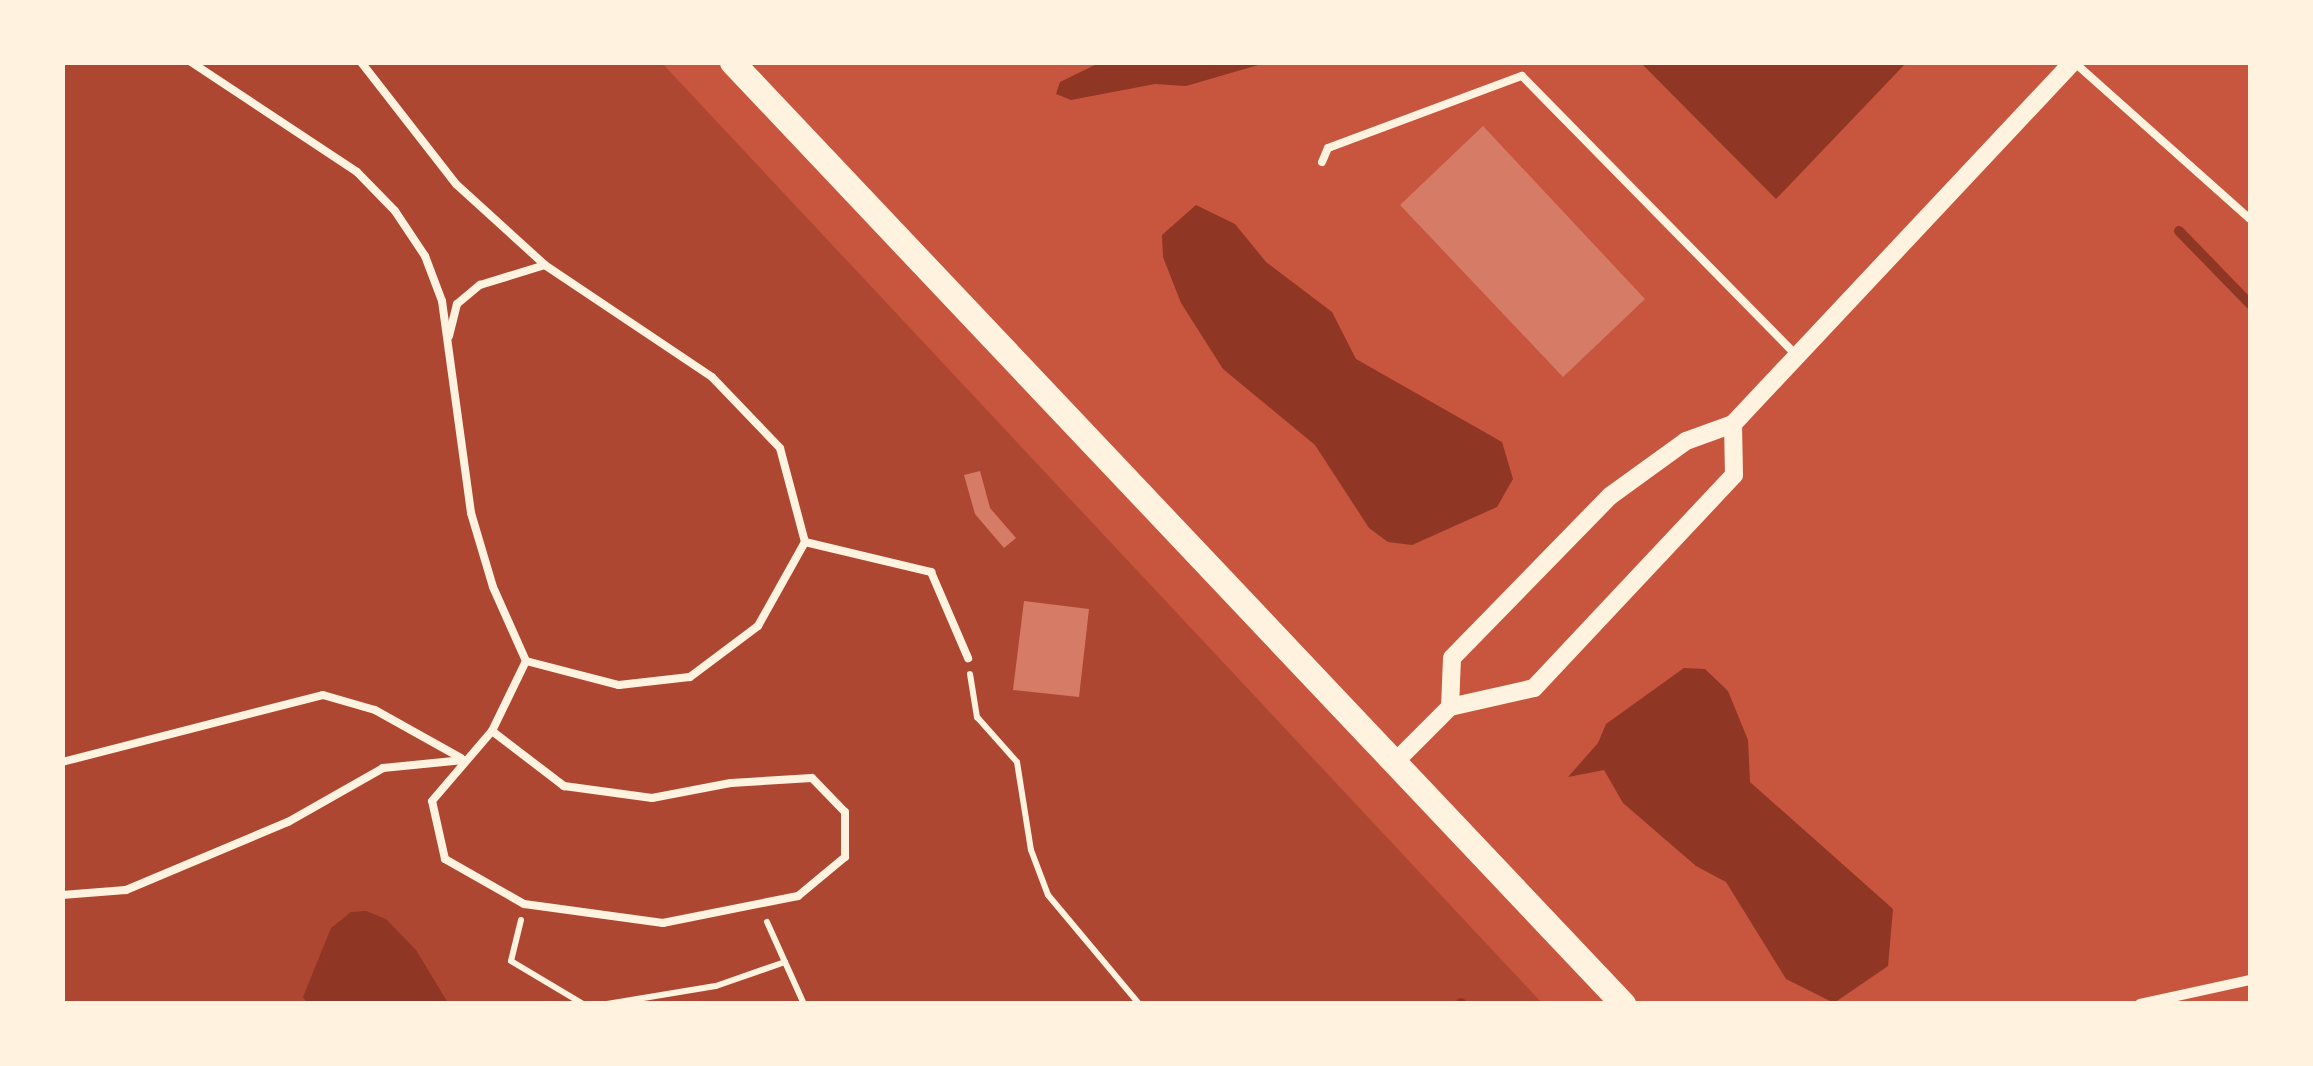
<!DOCTYPE html>
<style>
body{margin:0}
#map{position:relative;width:2313px;height:1066px;overflow:hidden;background:#c8553d;font-family:Helvetica,sans-serif}
div>[style]{position:absolute}
.green>*{inset:0;background:#ae4732}
.water>*{inset:0;background:#8f3625}
.stream>*{height:10px;margin:-5px;padding:0 5px;transform-origin:5px;border-radius:5px;background:#8f3625}
.building>*{inset:0;background:#d67c66}
.path>*{height:6px;margin:-3px;padding:0 3px;transform-origin:3px;border-radius:3px;background:#fff3e0}
.service>*{height:8px;margin:-4px;padding:0 4px;transform-origin:4px;border-radius:4px;background:#fff3e0}
.minor>*{height:10px;margin:-5px;padding:0 5px;transform-origin:5px;border-radius:5px;background:#fff3e0}
.tertiary>*{height:18px;margin:-9px;padding:0 9px;transform-origin:9px;border-radius:9px;background:#fff3e0}
.primary>*{height:25px;margin:-12.5px;padding:0 12.5px;transform-origin:12.5px;border-radius:12.5px;background:#fff3e0}
span{translate:-50% -50%;white-space:nowrap;text-align:center;line-height:1.15;-webkit-text-stroke:10px #fff3e0;paint-order:stroke}
.frame{position:absolute;inset:0;border:65px solid #fff3e0;pointer-events:none}
</style>
<div id="map">
<div class="green">
<i style="clip-path:polygon(661px 62px,1542px 1003px,63px 1004px,63px 63px)"></i>
</div>
<div class="water">
<i style="clip-path:polygon(1101px 62px,1265px 62px,1265px 63px,1186px 86px,1155px 84px,1071px 100px,1056px 94px,1060px 82px)"></i>
<i style="clip-path:polygon(1907px 62px,1776px 199px,1641px 63px,1641px 62px)"></i>
<i style="clip-path:polygon(1196px 205px,1235px 224px,1266px 262px,1332px 312px,1356px 359px,1502px 442px,1513px 479px,1497px 507px,1412px 545px,1388px 542px,1369px 528px,1315px 445px,1223px 369px,1181px 303px,1163px 257px,1162px 235px)"></i>
<i style="clip-path:polygon(1684px 668px,1705px 669px,1728px 691px,1748px 740px,1750px 782px,1893px 909px,1888px 966px,1834px 1003px,1786px 979px,1726px 882px,1696px 866px,1623px 803px,1604px 770px,1568px 777px,1598px 743px,1606px 724px)"></i>
<i style="clip-path:polygon(366px 911px,386px 919px,416px 950px,448px 1003px,307px 1003px,303px 997px,331px 928px,351px 912px)"></i>
</div>
<div class="stream">
<i style="left:2179px;top:231px;width:102px;rotate:45.8deg"></i>
<i style="left:1461px;top:1004px;width:1px;rotate:-90deg"></i>
</div>
<div class="building">
<i style="clip-path:polygon(1483px 126px,1645px 299px,1563px 377px,1400px 205px)"></i>
<i style="clip-path:polygon(980px 471px,990px 508px,1016px 538px,1004px 548px,975px 514px,964px 475px)"></i>
<i style="clip-path:polygon(1024px 601px,1089px 609px,1079px 697px,1013px 690px)"></i>
</div>
<div class="path">
<i style="left:970px;top:674px;width:44px;rotate:80.8deg"></i>
<i style="left:977px;top:717px;width:60px;rotate:48.4deg"></i>
<i style="left:1017px;top:762px;width:89px;rotate:81deg"></i>
<i style="left:1031px;top:850px;width:48px;rotate:69.3deg"></i>
<i style="left:1048px;top:895px;width:142px;rotate:50.1deg"></i>
<i style="left:521px;top:920px;width:42px;rotate:103.7deg"></i>
<i style="left:511px;top:961px;width:84px;rotate:30.8deg"></i>
<i style="left:785px;top:962px;width:46px;rotate:65.7deg"></i>
<i style="left:607px;top:1004px;width:110px;rotate:-9.4deg"></i>
<i style="left:716px;top:986px;width:73px;rotate:-19.2deg"></i>
<i style="left:785px;top:962px;width:44px;rotate:-114.2deg"></i>
</div>
<div class="service">
<i style="left:191px;top:62px;width:199px;rotate:33.5deg"></i>
<i style="left:357px;top:172px;width:54px;rotate:45.7deg"></i>
<i style="left:395px;top:211px;width:54px;rotate:56.3deg"></i>
<i style="left:425px;top:256px;width:48px;rotate:69.3deg"></i>
<i style="left:442px;top:301px;width:214px;rotate:82.2deg"></i>
<i style="left:471px;top:513px;width:77px;rotate:73.4deg"></i>
<i style="left:493px;top:587px;width:81px;rotate:66deg"></i>
<i style="left:526px;top:661px;width:96px;rotate:14.5deg"></i>
<i style="left:619px;top:685px;width:71px;rotate:-6.4deg"></i>
<i style="left:690px;top:677px;width:85px;rotate:-36.9deg"></i>
<i style="left:758px;top:626px;width:96px;rotate:-60.8deg"></i>
<i style="left:805px;top:542px;width:97px;rotate:-104.9deg"></i>
<i style="left:780px;top:448px;width:98px;rotate:-133.8deg"></i>
<i style="left:712px;top:377px;width:201px;rotate:-146.2deg"></i>
<i style="left:545px;top:265px;width:120px;rotate:-137.7deg"></i>
<i style="left:456px;top:184px;width:155px;rotate:-127.9deg"></i>
<i style="left:2075px;top:63px;width:234px;rotate:41.7deg"></i>
<i style="left:1322px;top:162px;width:15px;rotate:-67deg"></i>
<i style="left:1328px;top:148px;width:207px;rotate:-20.4deg"></i>
<i style="left:1522px;top:76px;width:392px;rotate:45.5deg"></i>
<i style="left:449px;top:336px;width:33px;rotate:-76deg"></i>
<i style="left:457px;top:304px;width:30px;rotate:-40deg"></i>
<i style="left:480px;top:285px;width:68px;rotate:-17.1deg"></i>
<i style="left:805px;top:542px;width:130px;rotate:13.4deg"></i>
<i style="left:931px;top:572px;width:94px;rotate:66.7deg"></i>
<i style="left:492px;top:731px;width:91px;rotate:37.4deg"></i>
<i style="left:564px;top:786px;width:89px;rotate:7.8deg"></i>
<i style="left:652px;top:798px;width:80px;rotate:-10.8deg"></i>
<i style="left:731px;top:783px;width:81px;rotate:-3.5deg"></i>
<i style="left:812px;top:778px;width:47px;rotate:45.9deg"></i>
<i style="left:845px;top:812px;width:45px;rotate:90deg"></i>
<i style="left:845px;top:857px;width:61px;rotate:140.3deg"></i>
<i style="left:798px;top:896px;width:138px;rotate:168.7deg"></i>
<i style="left:663px;top:923px;width:140px;rotate:-172.2deg"></i>
<i style="left:524px;top:904px;width:91px;rotate:-150.3deg"></i>
<i style="left:445px;top:859px;width:59px;rotate:-102.6deg"></i>
<i style="left:432px;top:801px;width:92px;rotate:-49.4deg"></i>
<i style="left:492px;top:731px;width:78px;rotate:-64.1deg"></i>
<i style="left:62px;top:762px;width:269px;rotate:-14.4deg"></i>
<i style="left:323px;top:695px;width:54px;rotate:16.1deg"></i>
<i style="left:375px;top:710px;width:98px;rotate:29.2deg"></i>
<i style="left:62px;top:895px;width:64px;rotate:-4.5deg"></i>
<i style="left:126px;top:890px;width:176px;rotate:-22.8deg"></i>
<i style="left:288px;top:822px;width:109px;rotate:-29.6deg"></i>
<i style="left:383px;top:768px;width:81px;rotate:-5.6deg"></i>
</div>
<div class="minor">
<i style="left:2140px;top:1004px;width:113px;rotate:-12.3deg"></i>
</div>
<div class="tertiary">
<i style="left:1733px;top:424px;width:497px;rotate:-46.8deg"></i>
<i style="left:1396px;top:761px;width:76px;rotate:-45deg"></i>
<i style="left:1450px;top:707px;width:86px;rotate:-12.7deg"></i>
<i style="left:1534px;top:688px;width:292px;rotate:-46.8deg"></i>
<i style="left:1734px;top:475px;width:51px;rotate:-91.1deg"></i>
<i style="left:1733px;top:424px;width:50px;rotate:160.1deg"></i>
<i style="left:1686px;top:441px;width:94px;rotate:144.1deg"></i>
<i style="left:1610px;top:496px;width:226px;rotate:134.3deg"></i>
<i style="left:1452px;top:658px;width:49px;rotate:92.3deg"></i>
</div>
<div class="primary">
<i style="left:732px;top:62px;width:1297px;rotate:46.59deg"></i>
</div>
<div class="frame"></div>
</div>
